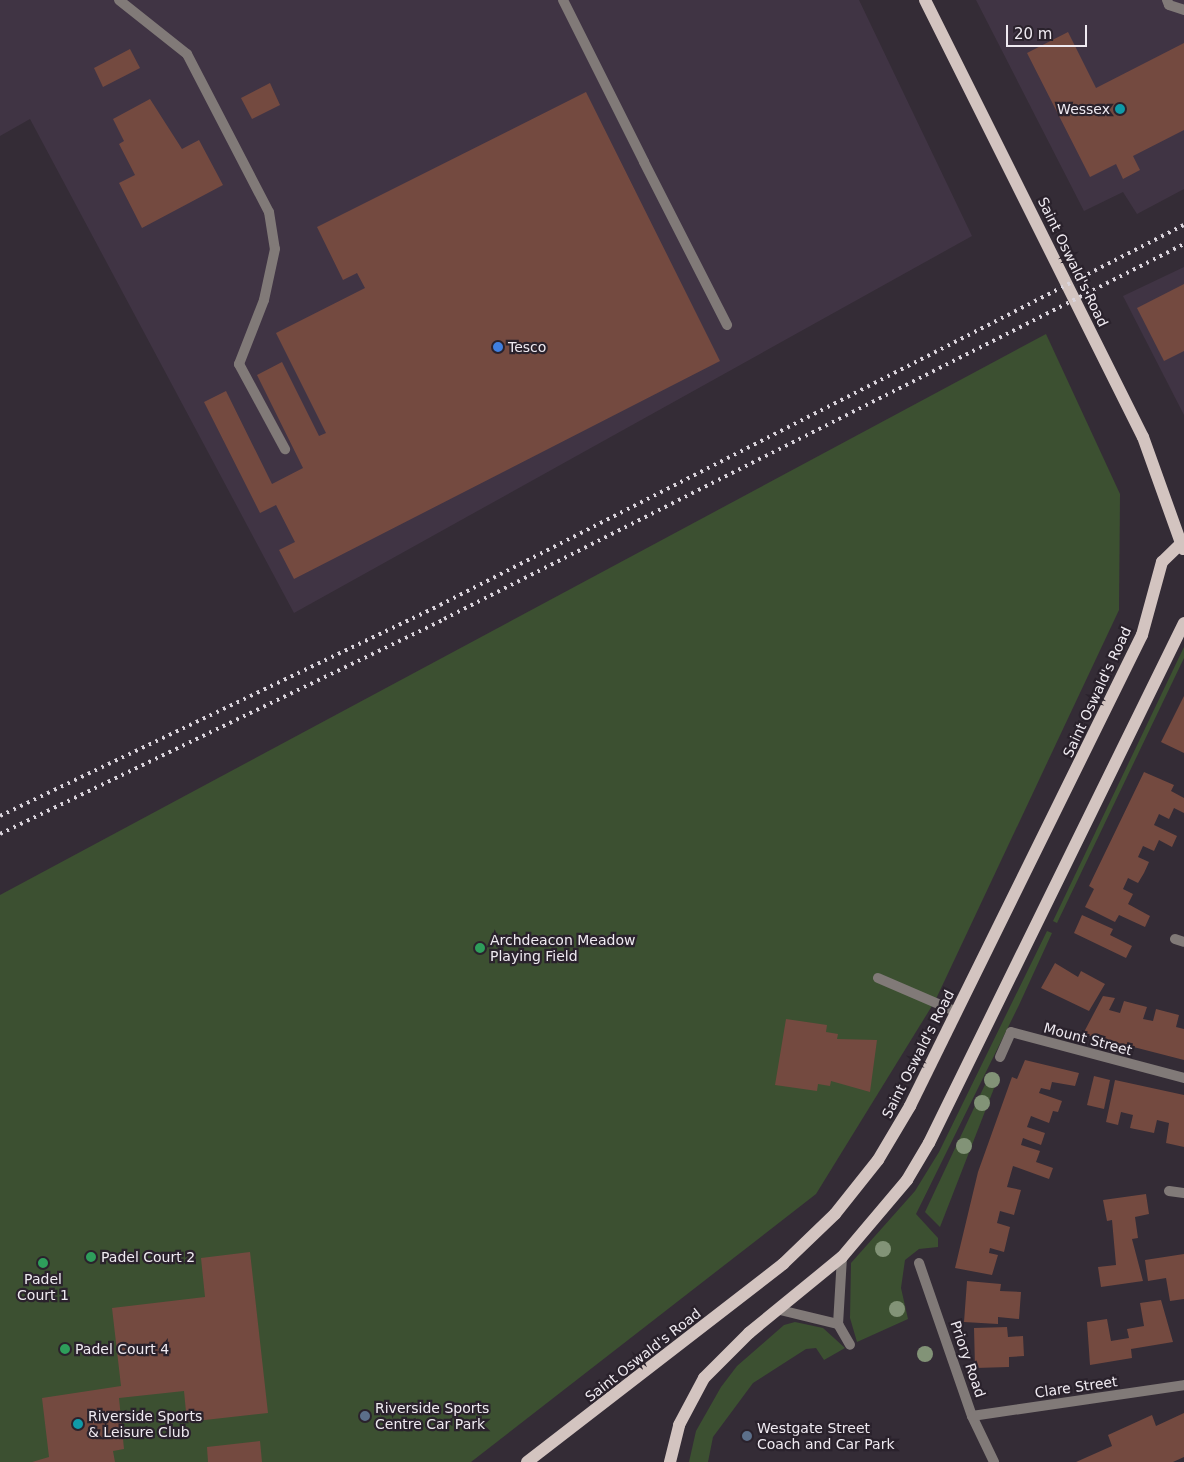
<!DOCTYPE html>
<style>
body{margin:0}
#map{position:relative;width:1184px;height:1462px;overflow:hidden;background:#342c36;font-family:"DejaVu Sans",sans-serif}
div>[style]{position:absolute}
.built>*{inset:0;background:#403444}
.green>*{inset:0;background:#3c5031}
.building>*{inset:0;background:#744a40}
.lane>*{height:10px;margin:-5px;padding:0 5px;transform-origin:5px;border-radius:5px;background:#817a78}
.street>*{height:10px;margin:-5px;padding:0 5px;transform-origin:5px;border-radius:5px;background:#817a78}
.primary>*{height:12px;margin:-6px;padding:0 6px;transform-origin:6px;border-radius:6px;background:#d3c4c0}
.rail>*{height:4px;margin-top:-2px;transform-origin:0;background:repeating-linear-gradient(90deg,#dad4dc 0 2.5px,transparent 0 7.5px)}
.trees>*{width:16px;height:16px;margin:-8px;border-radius:50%;background:#829377}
.dots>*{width:14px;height:14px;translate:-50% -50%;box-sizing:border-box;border:2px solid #2a222c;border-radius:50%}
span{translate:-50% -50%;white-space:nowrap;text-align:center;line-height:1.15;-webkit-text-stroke:4.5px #2a222c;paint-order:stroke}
.poi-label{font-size:14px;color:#efeaf1}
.right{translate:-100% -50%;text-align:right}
.left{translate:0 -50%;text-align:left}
.street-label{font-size:14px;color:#efeaf1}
.scale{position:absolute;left:1006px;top:25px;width:81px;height:22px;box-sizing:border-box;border:2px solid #efeaf1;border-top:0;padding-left:6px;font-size:15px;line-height:18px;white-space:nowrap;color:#efeaf1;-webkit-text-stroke:4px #2a222c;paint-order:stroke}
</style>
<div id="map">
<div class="built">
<i style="clip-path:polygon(0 0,859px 0,972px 236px,294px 613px,30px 119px,0 136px)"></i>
<i style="clip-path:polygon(976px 0,1184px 0,1184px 189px,1137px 214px,1123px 192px,1084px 211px)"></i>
<i style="clip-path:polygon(1184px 267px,1184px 415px,1123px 296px)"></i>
</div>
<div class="green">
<i style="clip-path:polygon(1046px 334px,1120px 494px,1119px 610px,935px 1001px,816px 1194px,471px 1462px,0 1462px,0 895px)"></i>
<i style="clip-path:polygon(1184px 647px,1184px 658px,1057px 923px,1053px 921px)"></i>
<i style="clip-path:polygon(1047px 931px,1052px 933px,1019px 1005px,916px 1214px,938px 1238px,938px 1247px,919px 1249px,905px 1260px,901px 1288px,908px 1319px,857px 1342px,850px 1318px,851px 1263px,915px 1191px,939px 1152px)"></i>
<i style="clip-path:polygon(990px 1074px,998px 1078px,940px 1227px,925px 1212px)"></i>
<i style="clip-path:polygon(795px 1322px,823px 1328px,845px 1348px,824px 1360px,816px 1348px,806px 1349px,753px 1383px,713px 1437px,708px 1462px,689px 1462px,696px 1431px,721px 1387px,737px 1366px,784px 1325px)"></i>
</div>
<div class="building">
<i style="clip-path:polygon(1068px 32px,1096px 88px,1184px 43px,1184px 130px,1133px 156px,1140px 170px,1123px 179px,1116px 164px,1090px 177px,1027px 53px)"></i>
<i style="clip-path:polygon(130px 49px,140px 68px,103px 87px,94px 68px)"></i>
<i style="clip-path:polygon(270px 83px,280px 105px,252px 119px,241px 98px)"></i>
<i style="clip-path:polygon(586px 92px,720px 361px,294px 579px,279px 550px,295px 542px,276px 505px,260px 513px,204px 402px,226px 391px,272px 484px,303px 468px,257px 375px,282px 362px,319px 436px,326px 433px,276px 333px,365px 288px,357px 273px,343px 280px,317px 227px)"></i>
<i style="clip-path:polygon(150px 99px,182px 149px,199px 140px,223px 185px,142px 228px,119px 183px,135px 175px,119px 144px,124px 141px,113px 119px)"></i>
<i style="clip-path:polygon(1184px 284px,1184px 351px,1164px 361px,1137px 308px)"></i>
<i style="clip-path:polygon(1184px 696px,1184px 753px,1161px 742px)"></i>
<i style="clip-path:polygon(1144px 772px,1174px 785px,1171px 791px,1184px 798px,1184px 813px,1174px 808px,1169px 819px,1159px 814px,1154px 825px,1177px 836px,1172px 847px,1159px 840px,1154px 851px,1143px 846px,1138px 857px,1149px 862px,1144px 873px,1138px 883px,1128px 878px,1123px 889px,1133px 894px,1128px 904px,1150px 916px,1145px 927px,1119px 915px,1115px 922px,1085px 907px,1094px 889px,1089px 886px)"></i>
<i style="clip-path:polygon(1082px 915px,1113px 929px,1110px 935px,1132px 946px,1126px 958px,1074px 933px)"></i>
<i style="clip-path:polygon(1055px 963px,1078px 977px,1081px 971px,1105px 984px,1089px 1011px,1041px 988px)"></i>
<i style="clip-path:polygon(1103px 996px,1115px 998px,1109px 1010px,1120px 1013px,1124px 1001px,1147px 1007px,1143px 1019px,1153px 1021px,1156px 1009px,1179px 1015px,1176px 1027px,1184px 1029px,1184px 1060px,1083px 1034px)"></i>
<i style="clip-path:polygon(786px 1019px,827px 1025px,826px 1032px,838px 1034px,837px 1039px,877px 1040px,870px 1092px,831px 1081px,830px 1086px,818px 1084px,817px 1091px,775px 1085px)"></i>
<i style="clip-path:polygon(1025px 1060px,1079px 1073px,1075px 1086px,1052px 1082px,1050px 1090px,1041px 1088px,1039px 1093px,1062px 1101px,1058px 1112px,1053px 1111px,1049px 1123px,1031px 1116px,1027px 1127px,1045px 1133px,1041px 1145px,1023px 1138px,1021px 1145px,1040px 1151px,1036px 1162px,1053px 1168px,1049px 1179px,1013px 1166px,1007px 1187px,1021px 1190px,1014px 1215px,1000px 1211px,997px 1223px,1010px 1227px,1004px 1252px,990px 1248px,989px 1253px,998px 1255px,992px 1275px,955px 1268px,978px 1172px,1012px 1077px,1017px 1079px)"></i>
<i style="clip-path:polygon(1094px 1076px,1110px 1080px,1104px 1109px,1087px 1105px)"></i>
<i style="clip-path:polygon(1115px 1080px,1184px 1095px,1184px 1147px,1166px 1143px,1169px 1123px,1157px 1120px,1154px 1133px,1130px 1128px,1133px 1115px,1121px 1112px,1118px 1125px,1106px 1122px)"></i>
<i style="clip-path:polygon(1146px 1194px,1149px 1214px,1135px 1217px,1138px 1238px,1132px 1239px,1143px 1281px,1101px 1287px,1098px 1267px,1116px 1265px,1112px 1220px,1107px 1221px,1103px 1200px)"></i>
<i style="clip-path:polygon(250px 1252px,268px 1413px,187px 1422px,184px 1391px,119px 1398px,124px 1449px,113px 1451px,115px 1462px,32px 1462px,49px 1457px,42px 1398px,121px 1386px,112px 1308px,205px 1297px,201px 1258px)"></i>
<i style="clip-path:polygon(1184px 1254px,1184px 1299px,1170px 1301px,1166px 1278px,1148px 1281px,1145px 1260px)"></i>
<i style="clip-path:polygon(967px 1281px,1001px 1284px,1000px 1291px,1021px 1292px,1019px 1319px,998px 1317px,998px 1324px,964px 1322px)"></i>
<i style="clip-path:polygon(1161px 1300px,1173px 1342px,1131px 1349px,1132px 1358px,1090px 1365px,1087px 1322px,1107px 1319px,1111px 1341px,1129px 1338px,1127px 1329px,1144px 1326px,1140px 1303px)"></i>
<i style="clip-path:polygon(1007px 1327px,1008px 1337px,1023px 1336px,1024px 1356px,1009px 1357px,1009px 1367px,975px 1368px,974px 1328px)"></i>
<i style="clip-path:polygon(1184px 1413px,1184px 1457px,1173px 1462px,1076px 1462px,1112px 1446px,1108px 1435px,1152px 1415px,1156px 1426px)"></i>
<i style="clip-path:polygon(260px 1441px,262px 1462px,208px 1462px,207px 1447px)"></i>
</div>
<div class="lane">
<i style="left:119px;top:0;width:87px;rotate:38.5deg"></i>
<i style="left:187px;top:54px;width:178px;rotate:62.6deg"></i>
<i style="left:269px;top:212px;width:37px;rotate:81deg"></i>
<i style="left:275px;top:249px;width:52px;rotate:102.2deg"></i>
<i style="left:264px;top:300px;width:69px;rotate:111.3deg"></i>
<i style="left:239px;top:364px;width:97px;rotate:61.6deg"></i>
<i style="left:1167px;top:0;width:5px;rotate:68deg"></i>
<i style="left:1169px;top:5px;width:16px;rotate:18deg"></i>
<i style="left:644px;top:162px;width:183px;rotate:63deg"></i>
<i style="left:1175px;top:939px;width:9px;rotate:18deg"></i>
<i style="left:878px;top:978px;width:86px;rotate:23.3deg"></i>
<i style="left:842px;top:1257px;width:67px;rotate:93.4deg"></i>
<i style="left:838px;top:1324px;width:24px;rotate:60deg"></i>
<i style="left:780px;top:1310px;width:60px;rotate:13.6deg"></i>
</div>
<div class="street">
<i style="left:563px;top:0;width:181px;rotate:63.4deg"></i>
<i style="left:1000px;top:1057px;width:27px;rotate:-66deg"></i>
<i style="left:1011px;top:1032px;width:179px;rotate:14.9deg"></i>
<i style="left:1169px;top:1191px;width:15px;rotate:8deg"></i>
<i style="left:919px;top:1263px;width:162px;rotate:70.9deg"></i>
<i style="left:972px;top:1416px;width:51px;rotate:64.4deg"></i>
<i style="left:972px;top:1416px;width:214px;rotate:-8.3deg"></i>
</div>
<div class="primary">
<i style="left:925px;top:0;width:488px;rotate:63.5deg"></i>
<i style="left:1143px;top:437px;width:119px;rotate:70.3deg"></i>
<i style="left:527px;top:1462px;width:324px;rotate:-37.7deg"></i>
<i style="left:783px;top:1264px;width:72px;rotate:-43.9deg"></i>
<i style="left:835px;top:1214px;width:69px;rotate:-51.5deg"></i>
<i style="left:878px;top:1160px;width:63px;rotate:-59.3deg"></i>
<i style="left:910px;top:1106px;width:525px;rotate:-63.78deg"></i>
<i style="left:1142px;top:635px;width:76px;rotate:-74.7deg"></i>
<i style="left:1162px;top:562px;width:30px;rotate:-44deg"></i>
<i style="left:670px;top:1462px;width:38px;rotate:-76deg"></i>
<i style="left:679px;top:1425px;width:53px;rotate:-62deg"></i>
<i style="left:704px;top:1378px;width:64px;rotate:-45deg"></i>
<i style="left:749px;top:1333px;width:120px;rotate:-39.3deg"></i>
<i style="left:842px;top:1257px;width:101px;rotate:-49.8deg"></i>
<i style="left:907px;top:1180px;width:43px;rotate:-59.3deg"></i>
<i style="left:929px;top:1143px;width:579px;rotate:-63.88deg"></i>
</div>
<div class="rail">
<i style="left:0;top:816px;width:488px;rotate:-25.6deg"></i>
<i style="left:440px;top:605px;width:835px;rotate:-27.06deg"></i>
<i style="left:0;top:834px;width:493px;rotate:-25.8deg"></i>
<i style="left:444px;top:619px;width:830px;rotate:-26.87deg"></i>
</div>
<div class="trees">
<i style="left:992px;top:1080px"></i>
<i style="left:982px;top:1103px"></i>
<i style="left:964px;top:1146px"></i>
<i style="left:883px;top:1249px"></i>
<i style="left:897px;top:1309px"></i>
<i style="left:925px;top:1354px"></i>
</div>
<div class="dots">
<i style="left:1120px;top:109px;background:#0f9aa8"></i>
<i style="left:498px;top:347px;background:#3f7fe0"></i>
<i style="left:480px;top:948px;background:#2e9e5b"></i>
<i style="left:91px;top:1257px;background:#2e9e5b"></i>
<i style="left:43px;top:1263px;background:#2e9e5b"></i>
<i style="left:65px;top:1349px;background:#2e9e5b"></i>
<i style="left:365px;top:1416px;background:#5c6f8a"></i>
<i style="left:78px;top:1424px;background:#0f9aa8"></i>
<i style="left:747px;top:1436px;background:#5c6f8a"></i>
</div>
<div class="poi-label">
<span class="right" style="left:1110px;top:109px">Wessex</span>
<span class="left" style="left:508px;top:347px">Tesco</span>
<span class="left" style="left:490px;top:948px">Archdeacon Meadow<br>Playing Field</span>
<span class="left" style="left:101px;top:1257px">Padel Court 2</span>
<span style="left:43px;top:1287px">Padel<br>Court 1</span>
<span class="left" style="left:75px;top:1349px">Padel Court 4</span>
<span class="left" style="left:375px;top:1416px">Riverside Sports<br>Centre Car Park</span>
<span class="left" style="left:88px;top:1424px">Riverside Sports<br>&amp; Leisure Club</span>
<span class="left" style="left:757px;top:1436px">Westgate Street<br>Coach and Car Park</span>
</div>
<div class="street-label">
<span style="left:1073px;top:262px;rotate:64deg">Saint Oswald's Road</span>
<span style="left:1097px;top:692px;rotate:-65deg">Saint Oswald's Road</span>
<span style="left:1088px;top:1039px;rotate:15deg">Mount Street</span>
<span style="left:918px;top:1054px;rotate:-63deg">Saint Oswald's Road</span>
<span style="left:643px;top:1355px;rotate:-38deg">Saint Oswald's Road</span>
<span style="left:968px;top:1359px;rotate:71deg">Priory Road</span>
<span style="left:1076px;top:1387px;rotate:-8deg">Clare Street</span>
</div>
<div class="scale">20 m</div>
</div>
